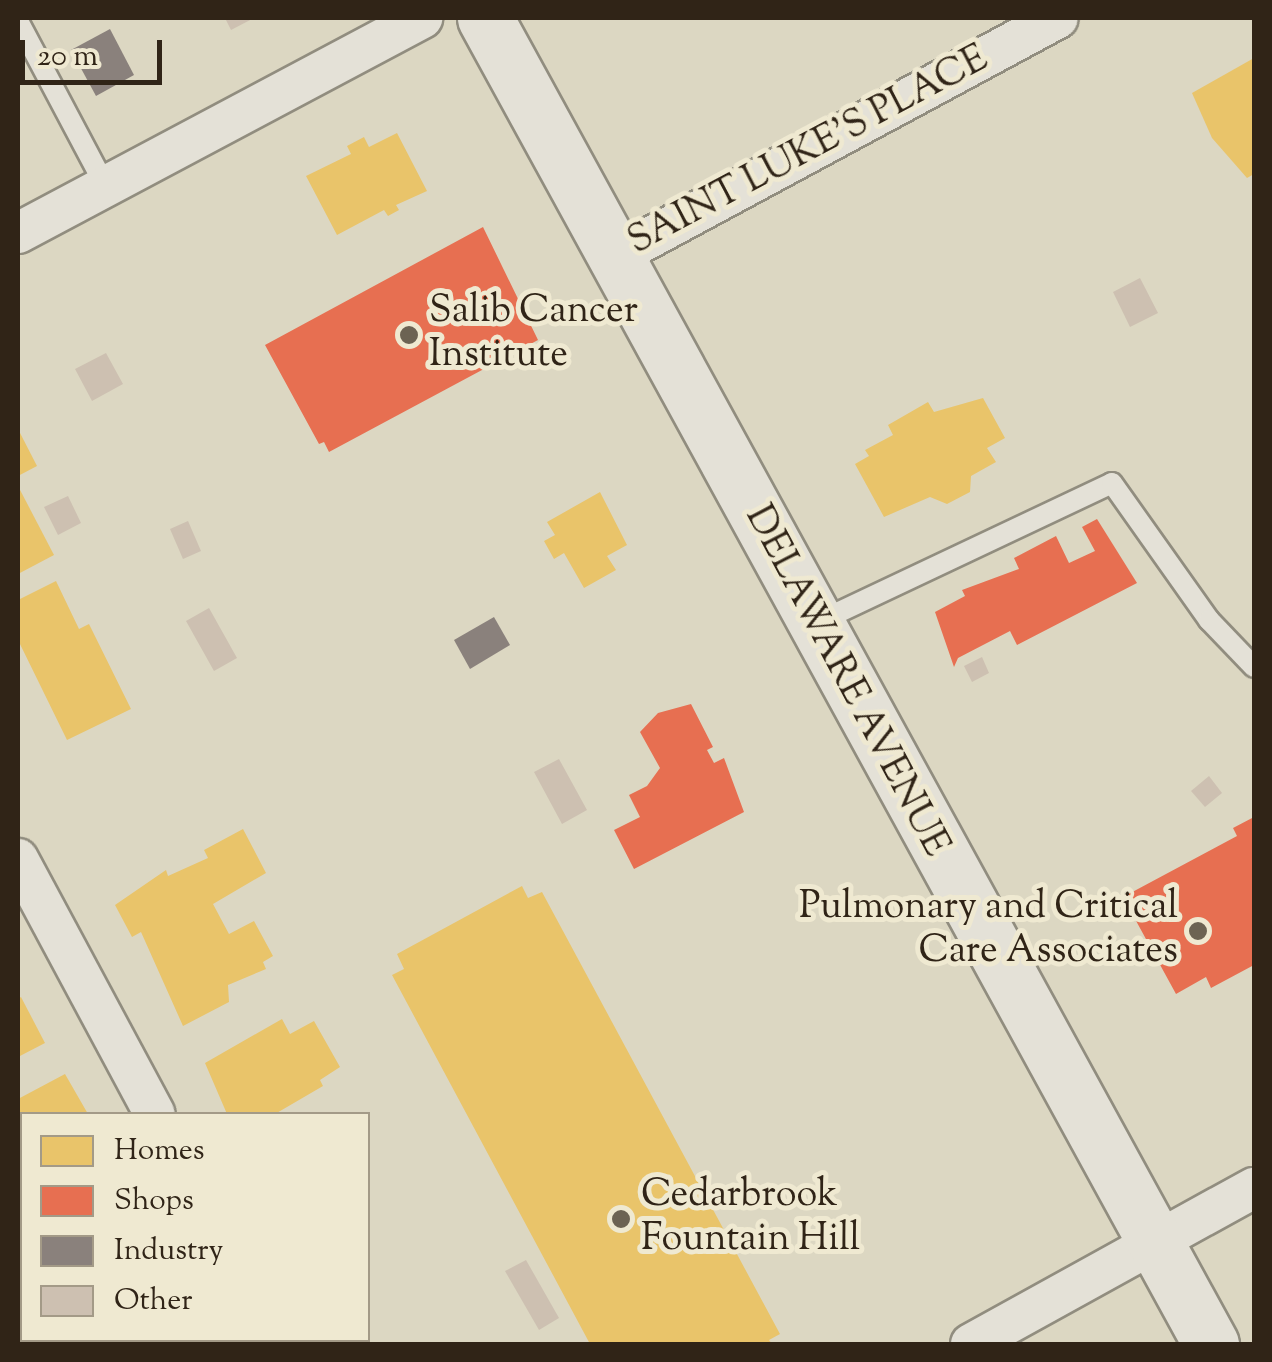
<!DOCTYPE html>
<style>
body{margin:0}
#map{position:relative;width:1272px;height:1362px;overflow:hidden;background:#dcd7c2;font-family:"Sorts Mill Goudy",serif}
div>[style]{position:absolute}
.homes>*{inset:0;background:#e9c46a}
.shops>*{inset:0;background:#e76f51}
.industry>*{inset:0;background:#8a817c}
.building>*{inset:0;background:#cdc0b1}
.roads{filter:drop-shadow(2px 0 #918d7f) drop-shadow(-2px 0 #918d7f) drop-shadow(0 2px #918d7f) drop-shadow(0 -2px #918d7f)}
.service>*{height:20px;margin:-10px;padding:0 10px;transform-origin:10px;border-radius:10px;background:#e4e1d7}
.minor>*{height:40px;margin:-20px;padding:0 20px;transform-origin:20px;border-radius:20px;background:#e4e1d7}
.secondary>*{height:55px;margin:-27.5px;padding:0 27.5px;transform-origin:27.5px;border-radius:27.5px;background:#e4e1d7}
.dots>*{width:28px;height:28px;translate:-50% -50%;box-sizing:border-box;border:5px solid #efe9d1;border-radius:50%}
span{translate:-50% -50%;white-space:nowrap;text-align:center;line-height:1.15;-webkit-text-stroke:10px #efe9d1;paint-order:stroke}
.street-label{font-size:38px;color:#302417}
.poi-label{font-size:38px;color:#302417}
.left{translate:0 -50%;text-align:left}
.right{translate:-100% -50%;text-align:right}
.frame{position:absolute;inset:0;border:20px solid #302417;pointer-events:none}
.legend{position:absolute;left:20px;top:1112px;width:350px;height:230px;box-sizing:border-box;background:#efe9d1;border:2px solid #a39a87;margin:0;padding:12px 18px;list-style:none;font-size:30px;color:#302417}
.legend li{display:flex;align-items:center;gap:20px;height:50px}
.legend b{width:50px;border:2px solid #a39a87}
.scale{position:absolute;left:20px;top:40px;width:142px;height:45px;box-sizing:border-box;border:5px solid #302417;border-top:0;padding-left:12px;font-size:30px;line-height:35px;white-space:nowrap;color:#302417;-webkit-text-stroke:8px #efe9d1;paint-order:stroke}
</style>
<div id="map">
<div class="homes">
<i style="clip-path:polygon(1254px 58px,1254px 174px,1247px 178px,1212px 138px,1192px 93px)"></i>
<i style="clip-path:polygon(397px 133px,427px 191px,396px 205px,399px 210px,388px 216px,384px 210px,337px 235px,306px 176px,351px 154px,347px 146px,364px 137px,369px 147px)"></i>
<i style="clip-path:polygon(983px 398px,1005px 438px,987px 448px,996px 462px,971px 476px,970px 492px,947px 504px,930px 497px,884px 517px,855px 464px,869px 456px,865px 450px,893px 435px,888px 425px,928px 402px,934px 412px)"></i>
<i style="clip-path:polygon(18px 429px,37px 466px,18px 476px)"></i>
<i style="clip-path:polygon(18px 486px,54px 555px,18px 574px)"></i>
<i style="clip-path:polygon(600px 492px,627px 545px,607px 556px,616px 570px,584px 588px,564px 553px,554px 559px,544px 541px,555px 535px,547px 522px)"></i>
<i style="clip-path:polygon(56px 581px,79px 629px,89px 624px,131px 709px,67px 740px,18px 640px,18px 600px)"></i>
<i style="clip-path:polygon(243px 829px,266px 873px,213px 904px,229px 934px,254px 921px,273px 956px,263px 962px,266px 969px,228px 985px,229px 1002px,183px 1026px,141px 932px,132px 937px,115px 905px,166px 870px,168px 876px,208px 858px,204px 850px)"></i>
<i style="clip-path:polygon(522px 886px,528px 898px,542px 892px,780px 1334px,769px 1340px,772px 1344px,590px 1344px,392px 975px,404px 969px,397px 954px)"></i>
<i style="clip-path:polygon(21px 997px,45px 1043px,18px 1057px,18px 999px)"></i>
<i style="clip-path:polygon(282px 1019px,290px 1034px,314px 1021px,340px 1067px,320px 1080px,323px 1086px,275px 1114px,227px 1114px,205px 1063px)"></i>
<i style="clip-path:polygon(65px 1074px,88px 1114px,22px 1114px,18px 1172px,18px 1099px)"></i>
</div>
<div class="shops">
<i style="clip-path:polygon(483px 227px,538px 340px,329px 452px,324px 442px,319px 444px,265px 345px)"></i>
<i style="clip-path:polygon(1097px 519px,1137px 583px,1017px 645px,1010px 631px,958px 658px,954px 667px,935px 612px,965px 596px,962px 590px,1019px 569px,1014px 558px,1056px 536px,1069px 563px,1095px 551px,1082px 527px)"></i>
<i style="clip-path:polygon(691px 704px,713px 747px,707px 750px,714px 763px,724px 758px,744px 812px,634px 869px,614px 830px,640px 817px,629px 795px,647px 786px,660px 768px,640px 732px,658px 713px)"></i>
<i style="clip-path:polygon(1254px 817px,1254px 965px,1211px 988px,1206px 977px,1176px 994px,1123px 897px,1237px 836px,1233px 828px)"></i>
</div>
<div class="industry">
<i style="clip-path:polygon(110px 29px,134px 75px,96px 96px,71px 50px)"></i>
<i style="clip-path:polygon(494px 617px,510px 645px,470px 669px,454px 640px)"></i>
</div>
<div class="building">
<i style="clip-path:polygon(225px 18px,254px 18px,231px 30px)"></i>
<i style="clip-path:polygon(1140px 278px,1158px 313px,1130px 327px,1113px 292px)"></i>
<i style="clip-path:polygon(106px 353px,123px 384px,92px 401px,75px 369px)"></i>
<i style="clip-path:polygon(68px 496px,81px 523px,58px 535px,44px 507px)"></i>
<i style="clip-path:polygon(188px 521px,201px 551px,183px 559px,170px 529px)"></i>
<i style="clip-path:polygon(209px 608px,237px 658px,214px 671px,186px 621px)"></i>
<i style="clip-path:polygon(982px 657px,989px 673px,972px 682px,964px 666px)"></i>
<i style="clip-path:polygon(559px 759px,587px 810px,562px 824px,534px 772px)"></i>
<i style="clip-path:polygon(1209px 776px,1222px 793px,1205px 807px,1191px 791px)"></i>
<i style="clip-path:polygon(526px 1260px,559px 1318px,539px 1330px,505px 1271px)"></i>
</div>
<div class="roads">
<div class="service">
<i style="left:18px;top:21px;width:186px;rotate:62.1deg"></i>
<i style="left:816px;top:623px;width:327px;rotate:-25.3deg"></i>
<i style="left:1112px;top:483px;width:168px;rotate:54.7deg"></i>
<i style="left:1209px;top:620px;width:65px;rotate:46.2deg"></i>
</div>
<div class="minor">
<i style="left:18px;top:233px;width:458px;rotate:-28deg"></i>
<i style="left:612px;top:258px;width:506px;rotate:-28.29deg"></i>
<i style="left:18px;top:859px;width:289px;rotate:61.8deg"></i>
<i style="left:276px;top:1340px;width:4px;rotate:63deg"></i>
<i style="left:971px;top:1344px;width:323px;rotate:-28.9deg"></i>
</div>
<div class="secondary">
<i style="left:485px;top:18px;width:1512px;rotate:61.3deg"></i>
</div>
</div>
<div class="dots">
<i style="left:409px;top:335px;background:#6c6353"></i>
<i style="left:1198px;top:931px;background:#6c6353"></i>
<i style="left:621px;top:1219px;background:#6c6353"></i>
</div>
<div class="street-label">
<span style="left:809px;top:152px;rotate:-28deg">SAINT LUKE'S PLACE</span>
<span style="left:845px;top:682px;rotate:62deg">DELAWARE AVENUE</span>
</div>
<div class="poi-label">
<span class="left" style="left:429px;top:335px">Salib Cancer<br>Institute</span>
<span class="right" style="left:1178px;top:931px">Pulmonary and Critical<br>Care Associates</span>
<span class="left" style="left:641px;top:1219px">Cedarbrook<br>Fountain Hill</span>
</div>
<div class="frame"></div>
<ul class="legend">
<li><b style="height:28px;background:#e9c46a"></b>Homes</li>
<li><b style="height:28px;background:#e76f51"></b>Shops</li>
<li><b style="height:28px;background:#8a817c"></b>Industry</li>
<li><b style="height:28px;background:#cdc0b1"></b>Other</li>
</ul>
<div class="scale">20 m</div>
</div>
